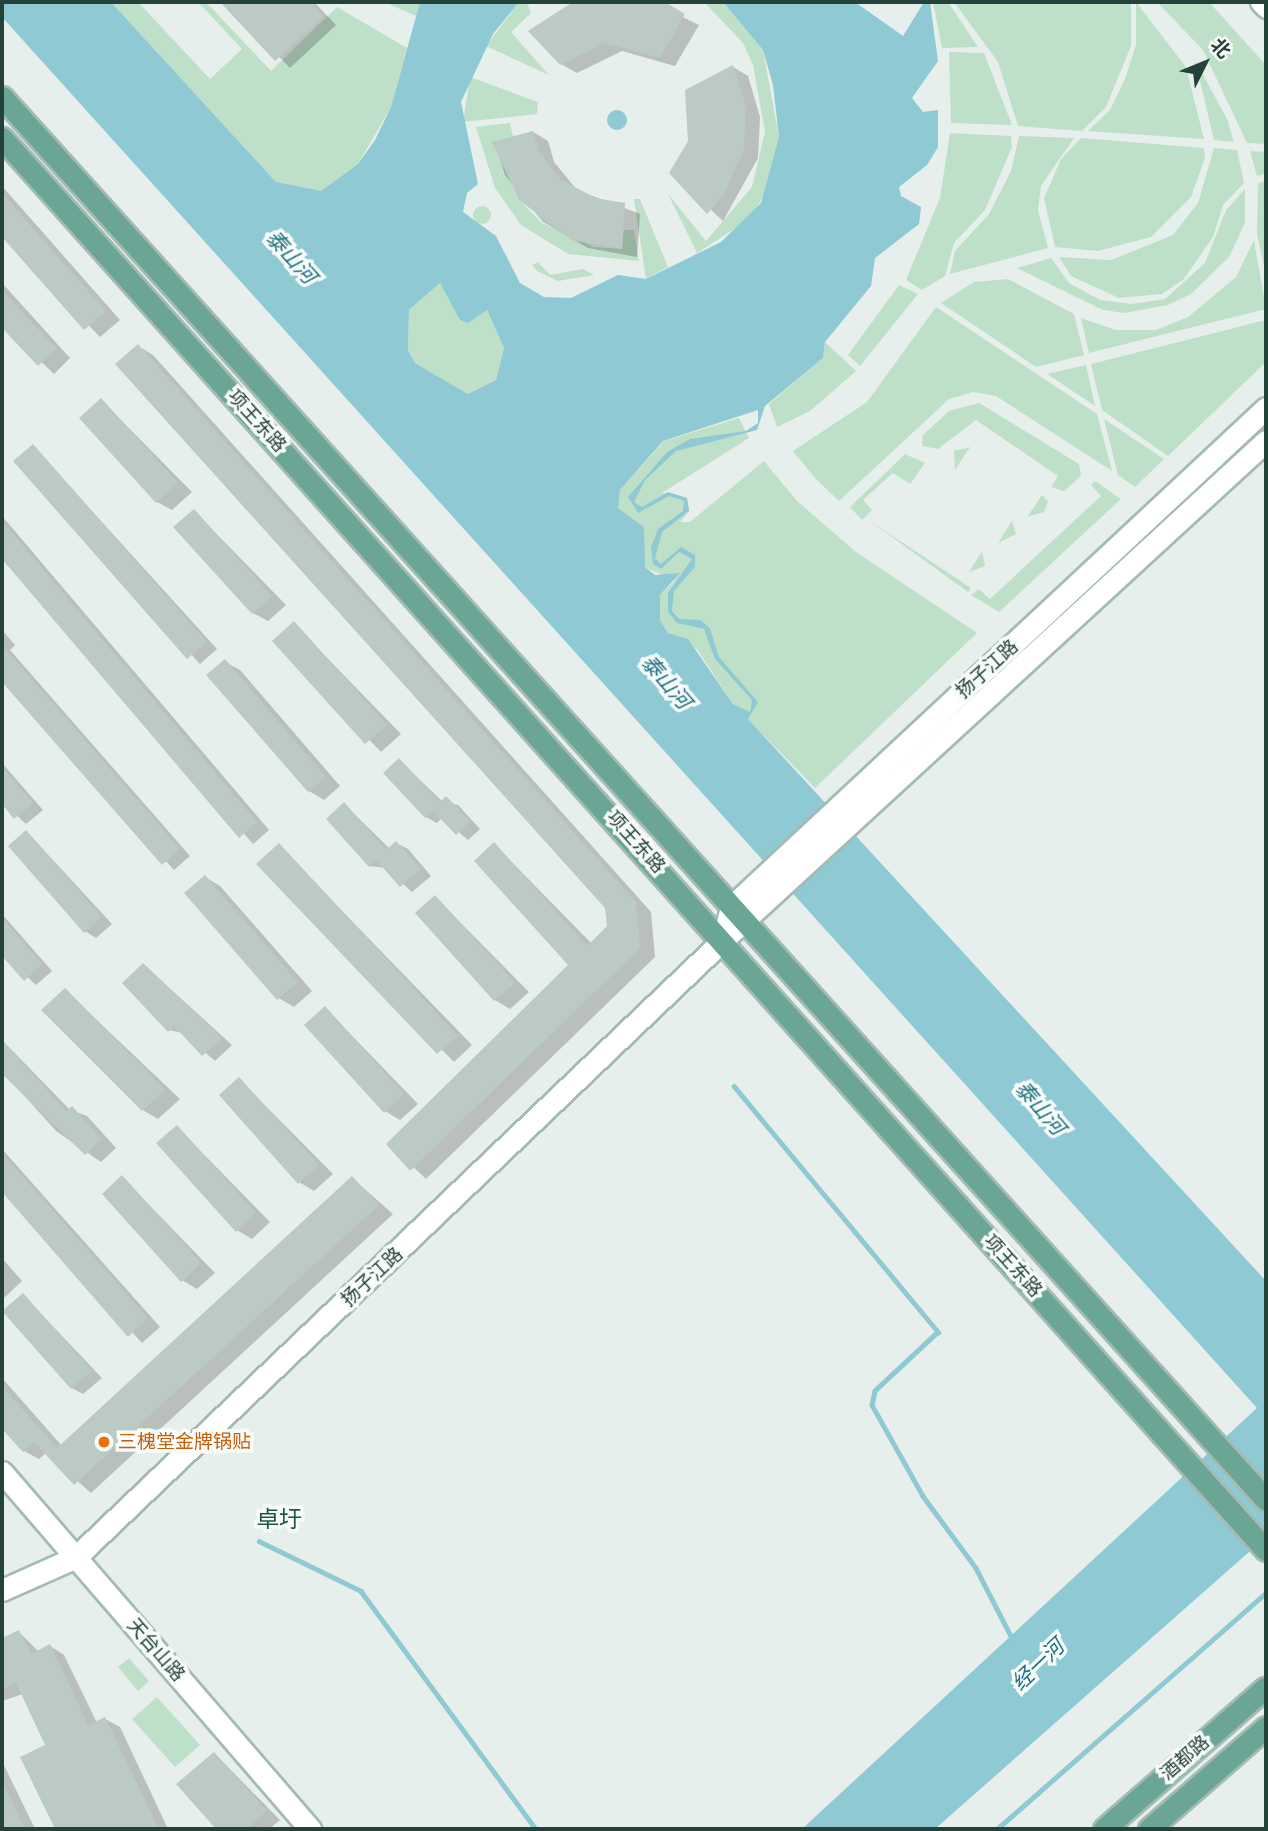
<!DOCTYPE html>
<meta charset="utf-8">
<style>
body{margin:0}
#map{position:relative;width:1268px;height:1831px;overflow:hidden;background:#e6efeb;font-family:"Fira Sans Condensed","Noto Sans SC",sans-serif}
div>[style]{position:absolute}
.green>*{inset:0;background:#bfe0c8}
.round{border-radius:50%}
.water>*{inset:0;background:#8ec9d4}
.shadow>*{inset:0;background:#0003}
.stream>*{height:4.5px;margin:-2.25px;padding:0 2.25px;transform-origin:2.25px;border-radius:2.25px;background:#8ec9d4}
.building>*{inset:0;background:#bbcac4}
.roads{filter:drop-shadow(2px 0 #a4bbb3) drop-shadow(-2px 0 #a4bbb3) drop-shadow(0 2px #a4bbb3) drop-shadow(0 -2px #a4bbb3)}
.secondary>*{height:21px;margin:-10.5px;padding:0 10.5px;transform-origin:10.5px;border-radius:10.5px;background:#fff}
.primary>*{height:21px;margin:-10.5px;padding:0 10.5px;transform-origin:10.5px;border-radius:10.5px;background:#6aa596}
.dots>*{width:19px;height:19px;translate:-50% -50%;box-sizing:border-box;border:4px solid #f7fbf9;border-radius:50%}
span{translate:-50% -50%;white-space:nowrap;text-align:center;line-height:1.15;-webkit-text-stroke:7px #f7fbf9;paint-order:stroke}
.street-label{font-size:19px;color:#24423a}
.food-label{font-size:19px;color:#c56008}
.left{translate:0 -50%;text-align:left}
.water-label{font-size:21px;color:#1c6f80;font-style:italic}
.quarter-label{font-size:23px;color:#1f5548}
.frame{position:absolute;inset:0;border:4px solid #24423a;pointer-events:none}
.north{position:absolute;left:1170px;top:28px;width:70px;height:70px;-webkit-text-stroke:5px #f7fbf9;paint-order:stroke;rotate:47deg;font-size:19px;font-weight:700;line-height:28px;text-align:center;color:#24423a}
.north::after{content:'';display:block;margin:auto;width:24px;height:32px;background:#24423a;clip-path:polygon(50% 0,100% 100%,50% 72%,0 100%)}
</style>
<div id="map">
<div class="green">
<i style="clip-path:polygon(111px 2px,138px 2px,210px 79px,242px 49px,198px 2px,206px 2px,271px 71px,337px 7px,407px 48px,391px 107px,358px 164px,321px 191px,299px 188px,276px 182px)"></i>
<i style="clip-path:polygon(384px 2px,420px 2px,416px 16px)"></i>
<i style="clip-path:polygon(519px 2px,527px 2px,531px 13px,511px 32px,549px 75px,486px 46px)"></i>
<i style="clip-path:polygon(704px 2px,723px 2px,763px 50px,779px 137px,768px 188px,750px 219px,697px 253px,668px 194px,706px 241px,752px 187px,765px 132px,753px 65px,743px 43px)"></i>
<i style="clip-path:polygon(933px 2px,948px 2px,978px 47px,942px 48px)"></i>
<i style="clip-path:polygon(954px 2px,1131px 2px,1131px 46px,1106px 107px,1082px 131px,1018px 126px,998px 62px)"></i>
<i style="clip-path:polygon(1136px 2px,1186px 67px,1204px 139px,1088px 131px,1110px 110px,1125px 79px,1136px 45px)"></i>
<i style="clip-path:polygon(1157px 2px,1209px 2px,1266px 65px,1266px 144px,1247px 143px,1203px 50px)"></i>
<i style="clip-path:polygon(949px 52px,984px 53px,1012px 125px,951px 123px)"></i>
<i style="clip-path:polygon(1195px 60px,1227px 119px,1234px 142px,1214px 140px)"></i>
<i style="clip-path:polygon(470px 77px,538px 102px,537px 114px,463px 122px)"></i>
<i style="clip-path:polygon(510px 123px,514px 141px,493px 142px,519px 200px,542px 223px,593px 247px,622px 249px,624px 230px,634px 230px,639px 261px,568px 254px,521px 225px,495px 188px,476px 127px)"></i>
<i style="clip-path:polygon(950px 133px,1011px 136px,1012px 147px,985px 210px,954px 243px,945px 276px,922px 290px,906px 280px,940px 198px)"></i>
<i style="clip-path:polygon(1019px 136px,1074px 138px,1041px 186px,1038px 210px,1048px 248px,950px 274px,955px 251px,989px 214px,1011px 171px)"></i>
<i style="clip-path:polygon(1081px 138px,1204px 148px,1205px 158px,1191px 197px,1151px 237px,1098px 251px,1055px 247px,1044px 198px,1061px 159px)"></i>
<i style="clip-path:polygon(1214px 148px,1237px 150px,1244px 183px,1223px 205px,1213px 237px,1184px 279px,1162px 294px,1119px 298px,1071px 276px,1059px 257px,1111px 260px,1173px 235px,1198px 203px)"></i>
<i style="clip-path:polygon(1250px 151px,1266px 152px,1266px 174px,1257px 176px)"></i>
<i style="clip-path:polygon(1266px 181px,1266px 275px,1257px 234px,1258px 183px)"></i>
<i style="clip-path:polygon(1245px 189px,1245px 223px,1229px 257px,1191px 294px,1168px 305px,1124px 313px,1103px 310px,1017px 268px,1051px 258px,1069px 283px,1100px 300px,1132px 304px,1165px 299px,1205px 263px,1226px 210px)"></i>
<i style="clip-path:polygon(634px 199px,640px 199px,668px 267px,646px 279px)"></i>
<i class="round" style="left:473px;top:206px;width:18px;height:18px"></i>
<i style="clip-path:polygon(1254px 240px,1266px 309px,1089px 353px,1081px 318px,1116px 330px,1156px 330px,1188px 317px,1236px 277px)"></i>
<i style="clip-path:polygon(538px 262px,550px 275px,583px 269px,594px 275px,558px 281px,537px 271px,532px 265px)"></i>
<i style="clip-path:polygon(1008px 279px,1074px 314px,1084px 355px,1036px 367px,941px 303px,974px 282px)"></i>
<i style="clip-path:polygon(440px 283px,475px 314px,487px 310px,504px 348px,496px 380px,468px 394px,415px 363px,408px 350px,409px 310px)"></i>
<i style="clip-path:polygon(899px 285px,918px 294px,860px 366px,848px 355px)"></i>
<i style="clip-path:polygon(936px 307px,1097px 414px,1112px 471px,996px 396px,973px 392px,949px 399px,839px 501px,815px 478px,793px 451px,867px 402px)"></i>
<i style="clip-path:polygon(1266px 320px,1266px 362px,1168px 456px,1102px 410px,1091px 364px)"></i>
<i style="clip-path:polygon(825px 342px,856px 371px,810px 411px,777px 427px,769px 404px,823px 358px)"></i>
<i style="clip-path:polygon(1086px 365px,1095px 406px,1047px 374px)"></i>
<i style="clip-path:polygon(979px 403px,1079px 464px,1081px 476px,1064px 491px,1051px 487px,1058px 476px,976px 420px,938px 449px,922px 446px,923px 435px,949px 411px)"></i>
<i style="clip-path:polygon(739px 418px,749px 438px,662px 493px,687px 498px,689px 511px,680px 522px,690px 522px,764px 461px,797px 501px,856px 552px,977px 633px,815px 788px,733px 704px,697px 649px,668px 633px,660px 620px,660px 595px,675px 580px,644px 567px,644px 527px,617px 508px,620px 490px,664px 441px)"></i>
<i style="clip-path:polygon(1104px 419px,1164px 459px,1135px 487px,1118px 475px)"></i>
<i style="clip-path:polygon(970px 447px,955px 470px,954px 451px)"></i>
<i style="clip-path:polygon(905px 454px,925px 463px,910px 484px,893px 473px,863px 500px,872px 510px,862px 520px,850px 507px)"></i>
<i style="clip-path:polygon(1095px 481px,1121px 499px,999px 612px,971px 595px,979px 589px,990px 599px,1101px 496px,1091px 485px)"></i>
<i style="clip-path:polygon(1042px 495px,1048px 501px,1044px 512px,1027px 517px)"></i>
<i style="clip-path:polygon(870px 521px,971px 588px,968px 592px)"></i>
<i style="clip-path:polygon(1012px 521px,1016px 534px,998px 543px)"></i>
<i style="clip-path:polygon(982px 551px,985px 566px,969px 572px)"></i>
<i style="clip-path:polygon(129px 1658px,149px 1681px,138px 1691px,118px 1667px)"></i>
<i style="clip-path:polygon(157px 1697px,200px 1745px,175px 1767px,132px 1719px)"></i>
</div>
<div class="water">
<i style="clip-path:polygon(evenodd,2px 2px,111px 2px,276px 182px,321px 191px,358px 164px,375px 140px,391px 107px,420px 2px,519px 2px,493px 34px,461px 102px,478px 184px,467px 193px,463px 212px,496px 236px,520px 283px,544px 297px,571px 298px,618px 275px,646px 279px,721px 242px,761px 203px,779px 137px,773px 85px,763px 50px,723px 2px,855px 2px,903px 36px,924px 2px,930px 2px,938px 61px,912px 98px,923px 112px,938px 110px,938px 147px,927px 165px,899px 187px,901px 196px,921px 207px,919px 224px,875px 258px,871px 286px,825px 342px,823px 358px,765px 406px,757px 430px,676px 451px,645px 480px,634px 502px,642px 507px,668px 492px,687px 498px,689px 511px,662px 532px,655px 558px,661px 564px,681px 547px,695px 555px,695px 567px,674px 591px,672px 611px,679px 619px,700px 620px,710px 628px,719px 657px,758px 702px,748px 719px,1266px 1281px,1266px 1537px,935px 1829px,802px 1829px,1257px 1408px,2px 17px,2px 2px,440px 283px,460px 320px,468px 323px,487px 310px,504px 348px,496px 380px,468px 394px,415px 363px,408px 350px,409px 310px,440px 283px,2px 2px,758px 410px,758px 423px,746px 431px,690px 439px,667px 452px,628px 497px,638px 513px,669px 496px,684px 501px,683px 511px,658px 529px,651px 547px,653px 564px,661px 569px,679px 552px,692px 559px,668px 593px,668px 612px,677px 623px,704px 629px,715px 659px,752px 700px,750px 712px,733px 704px,688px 639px,668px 633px,660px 620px,660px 595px,680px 573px,655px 575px,645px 567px,644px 527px,618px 508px,620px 490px,663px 441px,758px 410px)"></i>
<i class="round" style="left:607px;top:110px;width:20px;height:20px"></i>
</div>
<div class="shadow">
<i style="clip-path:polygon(225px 2px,314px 2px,336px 25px,290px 68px)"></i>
<i style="clip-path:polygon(652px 2px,699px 25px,675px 66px,622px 51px,577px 73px,561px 64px,575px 3px)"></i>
<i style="clip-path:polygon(733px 67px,748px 76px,760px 117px,758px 158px,723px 221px,671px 172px)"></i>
<i style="clip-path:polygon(533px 132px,548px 141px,554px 162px,577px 190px,640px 214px,637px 257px,588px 248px,543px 222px,505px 175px,495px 143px)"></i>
<i style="clip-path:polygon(2px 186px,120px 320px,100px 337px,2px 235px)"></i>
<i style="clip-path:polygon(2px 283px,70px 358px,54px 374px,2px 324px)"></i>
<i style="clip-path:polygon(138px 346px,153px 355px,651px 912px,655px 957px,426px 1179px,389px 1144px,570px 965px,495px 845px,592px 944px,609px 927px,606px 907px)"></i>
<i style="clip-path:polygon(101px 400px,192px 492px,172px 510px,157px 502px)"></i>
<i style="clip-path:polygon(33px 446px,217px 649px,200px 664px,16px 461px)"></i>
<i style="clip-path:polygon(194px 511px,286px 605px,268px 621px,253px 613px)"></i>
<i style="clip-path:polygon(2px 516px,269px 830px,253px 844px,2px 557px)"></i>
<i style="clip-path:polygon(294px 624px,401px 734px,381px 752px,275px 641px)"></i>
<i style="clip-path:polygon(2px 630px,15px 645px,10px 650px,190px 856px,174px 870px,2px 680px)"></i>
<i style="clip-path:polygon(225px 662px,240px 670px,340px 786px,324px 800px,309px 791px)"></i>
<i style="clip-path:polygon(399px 760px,443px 802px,458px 805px,480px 829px,468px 840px,442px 818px,437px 823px,426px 817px)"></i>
<i style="clip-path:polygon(2px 763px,43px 810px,26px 824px,2px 802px)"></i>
<i style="clip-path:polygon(345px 805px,390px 849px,396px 843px,408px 849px,431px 876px,412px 892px,386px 868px,370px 866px)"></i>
<i style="clip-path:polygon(27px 832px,112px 924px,96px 938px,85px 931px)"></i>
<i style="clip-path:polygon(279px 846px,472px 1045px,454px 1062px,259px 864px)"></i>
<i style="clip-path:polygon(205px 877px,220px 886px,312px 991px,294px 1007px,279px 998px)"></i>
<i style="clip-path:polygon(435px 897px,529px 992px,510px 1009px,495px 1000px)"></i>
<i style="clip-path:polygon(2px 914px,52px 971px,36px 985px,2px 953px)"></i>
<i style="clip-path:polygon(144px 965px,232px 1045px,215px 1061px,183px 1033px,169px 1030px)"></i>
<i style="clip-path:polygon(65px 990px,180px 1099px,158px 1119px,143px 1110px)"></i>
<i style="clip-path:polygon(325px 1008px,418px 1104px,400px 1120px,385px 1111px)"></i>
<i style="clip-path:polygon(2px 1040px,70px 1110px,87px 1116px,116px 1148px,101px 1162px,56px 1131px,2px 1071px)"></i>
<i style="clip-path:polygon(239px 1079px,333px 1174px,314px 1191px,299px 1182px)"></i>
<i style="clip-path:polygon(177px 1127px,270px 1222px,252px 1239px,237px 1230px)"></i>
<i style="clip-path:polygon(2px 1149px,160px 1327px,142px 1343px,2px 1191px)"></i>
<i style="clip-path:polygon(122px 1177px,215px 1273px,197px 1289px,182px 1280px)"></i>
<i style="clip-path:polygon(352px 1178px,393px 1214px,91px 1493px,46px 1453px,39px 1459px,24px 1451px,2px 1426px,2px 1378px,62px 1446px)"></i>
<i style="clip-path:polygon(2px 1258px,22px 1281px,4px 1298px,2px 1297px)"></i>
<i style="clip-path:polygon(23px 1295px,102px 1378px,83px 1394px,72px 1388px)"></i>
<i style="clip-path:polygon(19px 1632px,39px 1652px,50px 1646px,64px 1655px,97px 1723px,105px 1719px,120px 1727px,168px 1829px,57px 1829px,23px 1757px,47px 1746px,23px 1694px,2px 1701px,2px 1640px)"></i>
<i style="clip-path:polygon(215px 1754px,280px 1820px,269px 1829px,218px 1829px,178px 1784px)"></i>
<i style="clip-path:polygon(2px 1761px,35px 1829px,2px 1829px)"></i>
</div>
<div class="stream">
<i style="left:734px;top:1086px;width:320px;rotate:50.3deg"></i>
<i style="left:938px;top:1332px;width:86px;rotate:136.9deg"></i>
<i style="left:875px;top:1391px;width:14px;rotate:102deg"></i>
<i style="left:872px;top:1405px;width:104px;rotate:60.7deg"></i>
<i style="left:923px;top:1496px;width:89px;rotate:53.6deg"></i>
<i style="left:976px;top:1568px;width:81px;rotate:62.8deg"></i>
<i style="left:259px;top:1541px;width:114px;rotate:26.1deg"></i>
<i style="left:361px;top:1591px;width:295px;rotate:53.7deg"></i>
<i style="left:997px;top:1829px;width:358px;rotate:-41.3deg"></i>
</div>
<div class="building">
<i style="clip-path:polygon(220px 2px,312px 2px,323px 17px,275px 61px)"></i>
<i style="clip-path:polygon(573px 2px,665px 2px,685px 14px,660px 58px,605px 43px,560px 65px,528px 31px)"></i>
<i style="clip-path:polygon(733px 65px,746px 107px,744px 149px,724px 195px,707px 214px,669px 173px,688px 141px,685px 90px)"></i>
<i style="clip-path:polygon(533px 131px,539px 152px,562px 180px,595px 198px,625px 203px,622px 249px,571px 240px,519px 200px,492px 142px)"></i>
<i style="clip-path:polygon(2px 193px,106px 311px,84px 330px,2px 237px)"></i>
<i style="clip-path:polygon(2px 290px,57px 349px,38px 366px,2px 328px)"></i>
<i style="clip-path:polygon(138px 344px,636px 902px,640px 948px,410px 1171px,386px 1144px,568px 965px,474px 861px,494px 842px,587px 946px,607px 926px,605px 908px,115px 364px)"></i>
<i style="clip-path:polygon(101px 398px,178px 483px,156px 503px,79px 418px)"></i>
<i style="clip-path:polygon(33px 444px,207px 642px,187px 659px,13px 461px)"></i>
<i style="clip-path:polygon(194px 509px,272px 596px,252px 614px,173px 527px)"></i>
<i style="clip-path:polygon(2px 521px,257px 822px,239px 838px,2px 559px)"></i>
<i style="clip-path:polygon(294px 621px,387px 725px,365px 744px,272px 641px)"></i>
<i style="clip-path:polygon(2px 645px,180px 849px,162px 865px,2px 682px)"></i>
<i style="clip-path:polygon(225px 659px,326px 777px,308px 792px,206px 675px)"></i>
<i style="clip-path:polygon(399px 758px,440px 802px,446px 796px,470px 821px,456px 835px,433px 811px,425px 818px,383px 773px)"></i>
<i style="clip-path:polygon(2px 767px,33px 803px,14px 819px,2px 804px)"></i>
<i style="clip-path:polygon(344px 802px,386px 850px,396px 841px,421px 869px,400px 887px,376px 860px,369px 867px,326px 819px)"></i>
<i style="clip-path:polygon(26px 830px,102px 917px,84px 933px,8px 846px)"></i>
<i style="clip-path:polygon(279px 843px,458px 1036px,437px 1054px,256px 864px)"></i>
<i style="clip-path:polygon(205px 875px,298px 982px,277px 1000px,184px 893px)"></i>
<i style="clip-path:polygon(435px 895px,515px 983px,494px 1001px,415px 913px)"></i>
<i style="clip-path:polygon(2px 918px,42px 964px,24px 981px,2px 956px)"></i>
<i style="clip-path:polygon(143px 963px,222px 1038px,202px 1056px,174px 1026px,168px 1032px,122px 983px)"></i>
<i style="clip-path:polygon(65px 988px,166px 1090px,142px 1111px,41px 1010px)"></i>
<i style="clip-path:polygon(325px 1006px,404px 1094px,384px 1113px,304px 1025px)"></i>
<i style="clip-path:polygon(2px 1040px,66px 1111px,72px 1106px,102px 1139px,85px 1155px,2px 1074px)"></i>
<i style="clip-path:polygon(239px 1077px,319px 1165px,298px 1184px,219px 1095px)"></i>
<i style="clip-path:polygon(177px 1125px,256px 1213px,236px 1232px,156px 1143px)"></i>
<i style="clip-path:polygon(2px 1153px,148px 1318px,128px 1337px,2px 1192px)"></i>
<i style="clip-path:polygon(122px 1175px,201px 1263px,181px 1282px,102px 1194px)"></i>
<i style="clip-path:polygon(352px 1176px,379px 1205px,74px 1485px,34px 1442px,23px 1452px,2px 1429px,2px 1386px,57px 1448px)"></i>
<i style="clip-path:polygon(23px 1293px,92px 1371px,71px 1389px,2px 1311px)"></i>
<i style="clip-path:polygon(19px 1630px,31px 1654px,50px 1644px,88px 1725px,105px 1717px,159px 1829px,55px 1829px,20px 1757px,45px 1745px,16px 1683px,2px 1689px,2px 1638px)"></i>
<i style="clip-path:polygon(214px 1752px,267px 1811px,246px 1829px,216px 1829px,176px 1784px)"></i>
<i style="clip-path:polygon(2px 1781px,25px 1829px,2px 1829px)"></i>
</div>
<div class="roads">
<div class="secondary">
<i style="left:1261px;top:2px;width:7px;rotate:45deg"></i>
<i style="left:727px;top:923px;width:16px;rotate:-76deg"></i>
<i style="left:731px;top:907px;width:732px;rotate:-43.01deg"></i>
<i style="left:2px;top:1472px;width:472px;rotate:49.2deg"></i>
<i style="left:2px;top:1590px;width:81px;rotate:-24deg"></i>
<i style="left:76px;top:1557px;width:895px;rotate:-43.64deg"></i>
<i style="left:724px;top:939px;width:736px;rotate:-42.58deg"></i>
</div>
<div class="primary">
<i style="left:2px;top:97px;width:1888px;rotate:47.98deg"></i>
<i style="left:2px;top:138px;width:1895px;rotate:48.17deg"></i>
<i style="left:1104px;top:1829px;width:215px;rotate:-41.2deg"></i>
<i style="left:1149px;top:1829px;width:155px;rotate:-41.1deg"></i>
</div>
</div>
<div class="dots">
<i style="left:104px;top:1442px;background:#e8710a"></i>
</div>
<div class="street-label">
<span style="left:257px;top:421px;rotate:48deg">项王东路</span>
<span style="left:987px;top:669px;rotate:-42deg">扬子江路</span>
<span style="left:636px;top:842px;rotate:48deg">项王东路</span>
<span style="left:1013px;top:1266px;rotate:48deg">项王东路</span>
<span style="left:372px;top:1277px;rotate:-43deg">扬子江路</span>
<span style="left:156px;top:1650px;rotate:49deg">天台山路</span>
<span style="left:1185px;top:1758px;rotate:-41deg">酒都路</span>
</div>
<div class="food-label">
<span class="left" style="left:118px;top:1442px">三槐堂金牌锅贴</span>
</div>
<div class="water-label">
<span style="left:291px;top:257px;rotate:48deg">泰山河</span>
<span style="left:666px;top:682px;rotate:49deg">泰山河</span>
<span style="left:1040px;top:1108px;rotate:49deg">泰山河</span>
<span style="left:1038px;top:1665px;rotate:-44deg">经一河</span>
</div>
<div class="quarter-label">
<span style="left:279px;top:1519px">卓圩</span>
</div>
<div class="frame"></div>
<div class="north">北</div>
</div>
